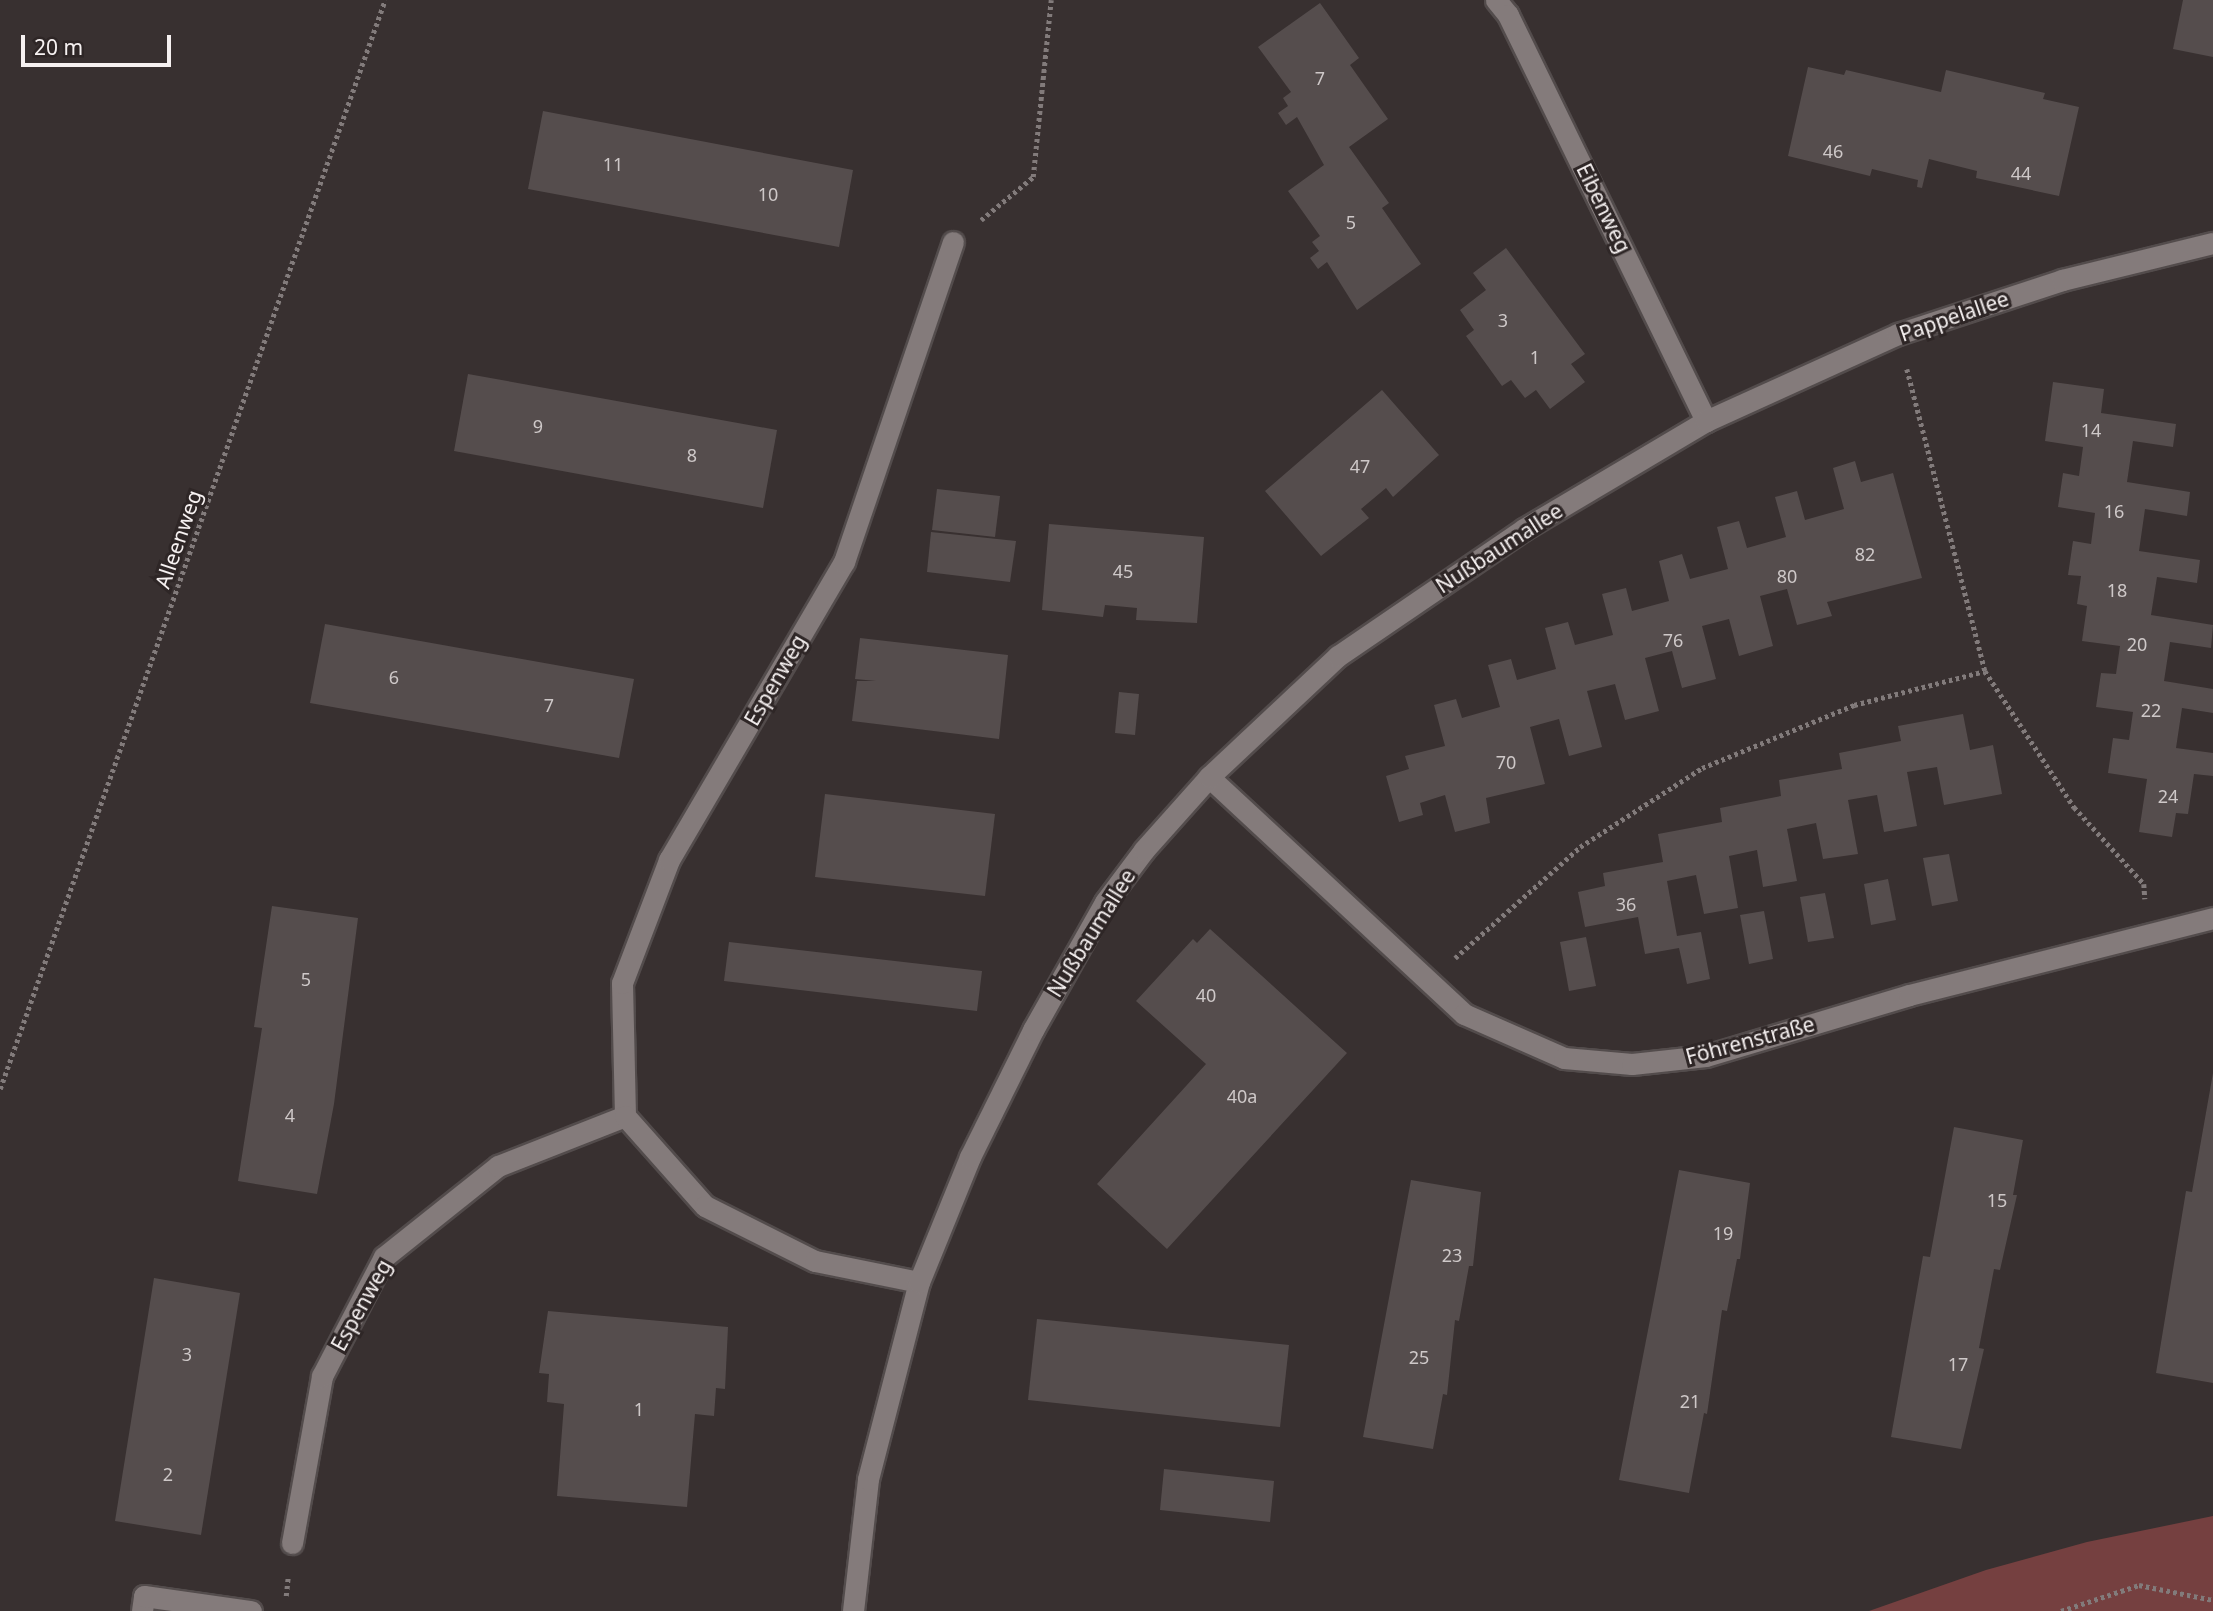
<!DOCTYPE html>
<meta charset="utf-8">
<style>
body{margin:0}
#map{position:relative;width:2213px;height:1611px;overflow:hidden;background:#383030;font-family:"Noto Sans",sans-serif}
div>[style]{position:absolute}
.green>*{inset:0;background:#754040}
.building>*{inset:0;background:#554d4d}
.path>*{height:4.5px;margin-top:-2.25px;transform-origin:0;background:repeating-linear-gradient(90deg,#827b7b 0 3.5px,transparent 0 7px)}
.roads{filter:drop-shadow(2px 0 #534c4c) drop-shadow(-2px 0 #534c4c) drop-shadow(0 2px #534c4c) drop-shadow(0 -2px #534c4c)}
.street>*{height:21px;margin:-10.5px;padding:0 10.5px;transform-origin:10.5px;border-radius:10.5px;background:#847b7b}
span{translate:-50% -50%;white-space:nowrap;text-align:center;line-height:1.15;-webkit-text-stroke:6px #2e2626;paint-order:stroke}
.number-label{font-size:18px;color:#cec8c8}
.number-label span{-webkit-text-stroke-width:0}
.street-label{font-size:21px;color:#f6f1f1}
.scale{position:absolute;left:21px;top:35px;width:150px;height:32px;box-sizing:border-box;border:4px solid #f6f1f1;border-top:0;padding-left:9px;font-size:21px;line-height:24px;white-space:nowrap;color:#f6f1f1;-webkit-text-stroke:5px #2e2626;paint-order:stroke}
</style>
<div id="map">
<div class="green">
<i style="clip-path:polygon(2213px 1516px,2213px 1611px,1869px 1611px,1986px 1570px,2087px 1542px)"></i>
</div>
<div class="building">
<i style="clip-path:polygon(2183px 0,2213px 0,2213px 57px,2173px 49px)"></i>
<i style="clip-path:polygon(1320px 3px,1359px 58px,1350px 65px,1388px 119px,1349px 147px,1389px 203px,1382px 208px,1421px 264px,1357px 310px,1327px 262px,1318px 269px,1310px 258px,1319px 251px,1312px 242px,1320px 236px,1288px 191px,1324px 165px,1297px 117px,1286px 125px,1278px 113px,1288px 106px,1283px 98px,1291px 92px,1258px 47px)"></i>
<i style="clip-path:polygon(1808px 67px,1844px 75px,1846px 70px,1941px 92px,1946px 70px,2045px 93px,2043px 99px,2079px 107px,2059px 196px,1976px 178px,1977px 171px,1929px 159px,1922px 188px,1917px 187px,1918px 180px,1872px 169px,1870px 176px,1788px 156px)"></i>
<i style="clip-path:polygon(543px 111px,853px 170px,839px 247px,528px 189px)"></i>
<i style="clip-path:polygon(1506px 248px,1585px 354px,1571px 364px,1585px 382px,1550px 409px,1536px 390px,1525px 398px,1511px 380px,1502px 386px,1466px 336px,1474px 330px,1460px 310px,1486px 290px,1473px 273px)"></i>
<i style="clip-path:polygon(468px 374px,777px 430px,763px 508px,454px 451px)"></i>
<i style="clip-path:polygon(2053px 382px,2104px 389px,2101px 413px,2176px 424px,2173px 447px,2133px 441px,2127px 482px,2190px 492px,2187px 516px,2145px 509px,2139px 551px,2200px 560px,2197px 583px,2157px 577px,2151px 615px,2213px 625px,2211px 648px,2170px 642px,2164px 681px,2213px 689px,2213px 713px,2182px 708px,2176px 748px,2213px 753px,2213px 776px,2194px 774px,2188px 814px,2176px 813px,2172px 837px,2139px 832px,2147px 779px,2108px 773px,2113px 738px,2129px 740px,2133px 712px,2096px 707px,2101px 673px,2116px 674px,2120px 646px,2082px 641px,2087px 606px,2077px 604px,2081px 576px,2068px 575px,2073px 541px,2091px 544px,2095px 513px,2058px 507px,2063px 473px,2079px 476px,2083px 447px,2045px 441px)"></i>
<i style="clip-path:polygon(1382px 390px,1439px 455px,1393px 497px,1386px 488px,1361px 509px,1369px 518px,1321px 556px,1265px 491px)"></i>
<i style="clip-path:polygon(1855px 461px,1861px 482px,1893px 473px,1922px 578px,1827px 602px,1832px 616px,1797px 625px,1787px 589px,1760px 596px,1773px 646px,1739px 656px,1729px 619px,1702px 626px,1716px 679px,1682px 688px,1672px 651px,1645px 658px,1659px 711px,1625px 720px,1615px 684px,1587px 691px,1602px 747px,1569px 756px,1559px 719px,1530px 727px,1545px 784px,1486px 798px,1490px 823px,1455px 832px,1445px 795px,1420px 803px,1423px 815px,1399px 822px,1386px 776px,1409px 769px,1405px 756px,1445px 746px,1434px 705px,1456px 699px,1462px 718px,1500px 707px,1488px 665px,1511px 659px,1517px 680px,1556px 669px,1545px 628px,1568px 622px,1575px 645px,1613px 635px,1602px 594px,1626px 588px,1632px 611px,1669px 601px,1659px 561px,1682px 554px,1690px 579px,1728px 569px,1717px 527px,1739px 521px,1747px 548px,1786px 537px,1775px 497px,1797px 491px,1805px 520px,1844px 509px,1833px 468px)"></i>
<i style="clip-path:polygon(937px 489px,1000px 496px,995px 537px,932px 530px)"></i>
<i style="clip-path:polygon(1049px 524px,1204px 537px,1197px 623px,1136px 620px,1137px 608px,1105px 605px,1103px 617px,1042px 610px)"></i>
<i style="clip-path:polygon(931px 532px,1016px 541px,1010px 582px,927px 572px)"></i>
<i style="clip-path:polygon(325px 624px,634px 679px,619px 758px,310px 703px)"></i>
<i style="clip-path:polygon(860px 638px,1008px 655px,999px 739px,852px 721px,857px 681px,876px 681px,855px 679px)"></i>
<i style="clip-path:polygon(1119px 692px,1139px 694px,1135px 735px,1115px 733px)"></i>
<i style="clip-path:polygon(1963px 714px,1970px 750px,1993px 745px,2002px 794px,1944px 805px,1937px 767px,1907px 772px,1917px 826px,1884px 832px,1877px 795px,1848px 800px,1858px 854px,1823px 859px,1816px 823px,1787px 829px,1797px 881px,1763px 887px,1757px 850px,1729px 856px,1738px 908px,1704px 914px,1696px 875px,1667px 881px,1677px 936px,1701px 932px,1710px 979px,1687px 984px,1679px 948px,1645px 954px,1638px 917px,1585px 927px,1578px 892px,1605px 886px,1603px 873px,1663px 862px,1658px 834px,1722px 822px,1720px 808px,1781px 796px,1779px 780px,1842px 769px,1839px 753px,1901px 741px,1898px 726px)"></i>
<i style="clip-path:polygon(825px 794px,995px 814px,985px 896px,815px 877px)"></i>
<i style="clip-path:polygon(1949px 854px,1958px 901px,1932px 906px,1923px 858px)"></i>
<i style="clip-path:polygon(1888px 879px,1896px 920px,1871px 925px,1864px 884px)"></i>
<i style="clip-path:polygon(1825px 893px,1834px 938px,1808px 942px,1800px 897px)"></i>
<i style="clip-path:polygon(272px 906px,358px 918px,334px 1104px,317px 1194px,238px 1181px,262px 1028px,254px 1027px)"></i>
<i style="clip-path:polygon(1764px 911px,1773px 959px,1749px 964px,1740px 915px)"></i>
<i style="clip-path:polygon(1210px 929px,1347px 1053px,1167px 1249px,1097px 1184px,1206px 1064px,1136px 1001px,1193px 939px,1197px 943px)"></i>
<i style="clip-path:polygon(1586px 937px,1596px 986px,1569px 991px,1560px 942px)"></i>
<i style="clip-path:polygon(729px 942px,982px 971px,977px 1011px,724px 981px)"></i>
<i style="clip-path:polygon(2213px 1073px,2213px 1383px,2156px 1373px,2186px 1191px,2192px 1192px)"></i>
<i style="clip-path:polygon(1954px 1127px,2023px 1140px,2013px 1195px,2017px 1195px,2000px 1270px,1994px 1269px,1979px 1348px,1984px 1349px,1961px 1449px,1891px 1437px,1923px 1256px,1930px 1257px)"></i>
<i style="clip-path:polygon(1679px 1170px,1750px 1183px,1740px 1259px,1737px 1259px,1727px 1311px,1722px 1310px,1707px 1414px,1704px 1413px,1689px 1493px,1619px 1480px)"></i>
<i style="clip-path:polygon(1411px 1180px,1481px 1192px,1473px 1266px,1469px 1266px,1459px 1321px,1455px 1320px,1447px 1395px,1443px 1394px,1433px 1449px,1363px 1437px)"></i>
<i style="clip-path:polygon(154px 1278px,240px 1293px,201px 1535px,115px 1521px)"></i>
<i style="clip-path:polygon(548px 1311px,728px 1327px,725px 1389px,716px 1388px,714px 1416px,695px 1414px,687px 1507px,557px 1496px,564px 1404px,547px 1402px,549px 1374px,539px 1373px)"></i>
<i style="clip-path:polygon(1037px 1319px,1289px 1345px,1280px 1427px,1028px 1400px)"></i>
<i style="clip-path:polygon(1164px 1469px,1274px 1481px,1270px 1522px,1160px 1510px)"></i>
</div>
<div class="path">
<i style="left:981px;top:220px;width:67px;rotate:-39.6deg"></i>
<i style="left:1033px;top:177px;width:178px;rotate:-84.2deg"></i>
<i style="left:1907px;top:369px;width:312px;rotate:75.5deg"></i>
<i style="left:1985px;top:671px;width:163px;rotate:56.8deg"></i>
<i style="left:2074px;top:807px;width:104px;rotate:47.7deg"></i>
<i style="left:2144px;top:884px;width:15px;rotate:86deg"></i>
<i style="left:1455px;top:958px;width:167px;rotate:-41.6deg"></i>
<i style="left:1580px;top:847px;width:145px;rotate:-32.9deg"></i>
<i style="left:1702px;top:768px;width:165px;rotate:-22.5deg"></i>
<i style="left:1854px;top:705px;width:135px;rotate:-14.5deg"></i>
<i style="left:0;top:1089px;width:1155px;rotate:-70.53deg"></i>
<i style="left:286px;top:1596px;width:19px;rotate:-84deg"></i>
<i style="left:2061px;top:1611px;width:82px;rotate:-18.4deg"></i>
<i style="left:2139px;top:1585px;width:76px;rotate:11.5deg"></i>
</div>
<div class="roads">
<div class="street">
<i style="left:1496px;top:0;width:19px;rotate:51deg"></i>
<i style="left:1508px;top:15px;width:452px;rotate:64deg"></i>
<i style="left:1209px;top:777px;width:348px;rotate:42.9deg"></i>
<i style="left:1464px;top:1014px;width:109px;rotate:23.7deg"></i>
<i style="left:1564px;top:1058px;width:68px;rotate:5deg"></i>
<i style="left:1632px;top:1064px;width:74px;rotate:-6.2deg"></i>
<i style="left:1706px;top:1056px;width:212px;rotate:-16.7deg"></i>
<i style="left:1909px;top:995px;width:314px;rotate:-14.2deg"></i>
<i style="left:625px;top:1116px;width:133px;rotate:-91.3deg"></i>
<i style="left:622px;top:983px;width:132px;rotate:-69.1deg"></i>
<i style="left:669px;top:860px;width:346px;rotate:-59.6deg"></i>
<i style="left:844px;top:562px;width:338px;rotate:-71.2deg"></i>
<i style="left:292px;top:1543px;width:170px;rotate:-79.8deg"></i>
<i style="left:322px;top:1376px;width:134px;rotate:-62.5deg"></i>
<i style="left:384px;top:1257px;width:146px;rotate:-38.6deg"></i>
<i style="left:498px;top:1166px;width:136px;rotate:-21.5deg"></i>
<i style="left:625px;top:1116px;width:120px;rotate:48.4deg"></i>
<i style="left:705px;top:1206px;width:123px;rotate:26.6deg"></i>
<i style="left:815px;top:1261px;width:106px;rotate:11.4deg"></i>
<i style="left:142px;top:1611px;width:15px;rotate:-82deg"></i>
<i style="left:144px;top:1596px;width:108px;rotate:8deg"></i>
<i style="left:853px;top:1611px;width:133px;rotate:-83.5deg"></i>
<i style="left:868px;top:1479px;width:203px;rotate:-75.5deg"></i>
<i style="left:919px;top:1282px;width:135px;rotate:-67.8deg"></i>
<i style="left:970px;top:1157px;width:142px;rotate:-63.6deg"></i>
<i style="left:1033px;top:1030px;width:147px;rotate:-60.6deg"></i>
<i style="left:1105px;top:902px;width:65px;rotate:-53.1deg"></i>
<i style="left:1144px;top:850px;width:98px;rotate:-48.3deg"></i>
<i style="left:1209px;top:777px;width:177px;rotate:-43.2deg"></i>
<i style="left:1338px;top:656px;width:225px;rotate:-34.3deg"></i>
<i style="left:1524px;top:529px;width:212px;rotate:-30.7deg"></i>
<i style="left:1706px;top:421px;width:211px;rotate:-24.4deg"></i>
<i style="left:1898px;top:334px;width:173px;rotate:-18.2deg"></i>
<i style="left:2062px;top:280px;width:155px;rotate:-13.8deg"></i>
</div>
</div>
<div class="number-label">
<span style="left:1320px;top:78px">7</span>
<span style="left:1833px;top:151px">46</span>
<span style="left:613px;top:164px">11</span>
<span style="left:2021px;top:173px">44</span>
<span style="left:768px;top:194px">10</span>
<span style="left:1351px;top:222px">5</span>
<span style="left:1503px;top:320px">3</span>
<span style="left:1535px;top:357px">1</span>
<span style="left:538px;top:426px">9</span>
<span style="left:2091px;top:430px">14</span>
<span style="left:692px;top:455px">8</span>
<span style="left:1360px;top:466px">47</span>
<span style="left:2114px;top:511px">16</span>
<span style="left:1865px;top:554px">82</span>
<span style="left:1123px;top:571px">45</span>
<span style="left:1787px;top:576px">80</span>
<span style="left:2117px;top:590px">18</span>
<span style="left:1673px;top:640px">76</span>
<span style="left:2137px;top:644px">20</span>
<span style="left:394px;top:677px">6</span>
<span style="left:549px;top:705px">7</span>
<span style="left:2151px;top:710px">22</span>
<span style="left:1506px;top:762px">70</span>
<span style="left:2168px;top:796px">24</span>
<span style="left:1626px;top:904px">36</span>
<span style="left:306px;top:979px">5</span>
<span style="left:1206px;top:995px">40</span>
<span style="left:1242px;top:1096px">40a</span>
<span style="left:290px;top:1115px">4</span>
<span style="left:1997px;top:1200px">15</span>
<span style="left:1723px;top:1233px">19</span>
<span style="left:1452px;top:1255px">23</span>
<span style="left:187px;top:1354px">3</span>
<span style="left:1419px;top:1357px">25</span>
<span style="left:1958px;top:1364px">17</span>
<span style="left:1690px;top:1401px">21</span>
<span style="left:639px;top:1409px">1</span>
<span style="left:168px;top:1474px">2</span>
</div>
<div class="street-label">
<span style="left:1604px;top:208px;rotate:64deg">Eibenweg</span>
<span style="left:1954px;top:316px;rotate:-19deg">Pappelallee</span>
<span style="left:178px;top:539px;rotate:-71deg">Alleenweg</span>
<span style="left:1499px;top:548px;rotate:-33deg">Nußbaumallee</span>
<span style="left:775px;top:680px;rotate:-60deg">Espenweg</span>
<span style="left:1091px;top:933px;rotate:-58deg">Nußbaumallee</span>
<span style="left:1750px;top:1040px;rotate:-15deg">Föhrenstraße</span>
<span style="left:361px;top:1305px;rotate:-61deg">Espenweg</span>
</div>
<div class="scale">20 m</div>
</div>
